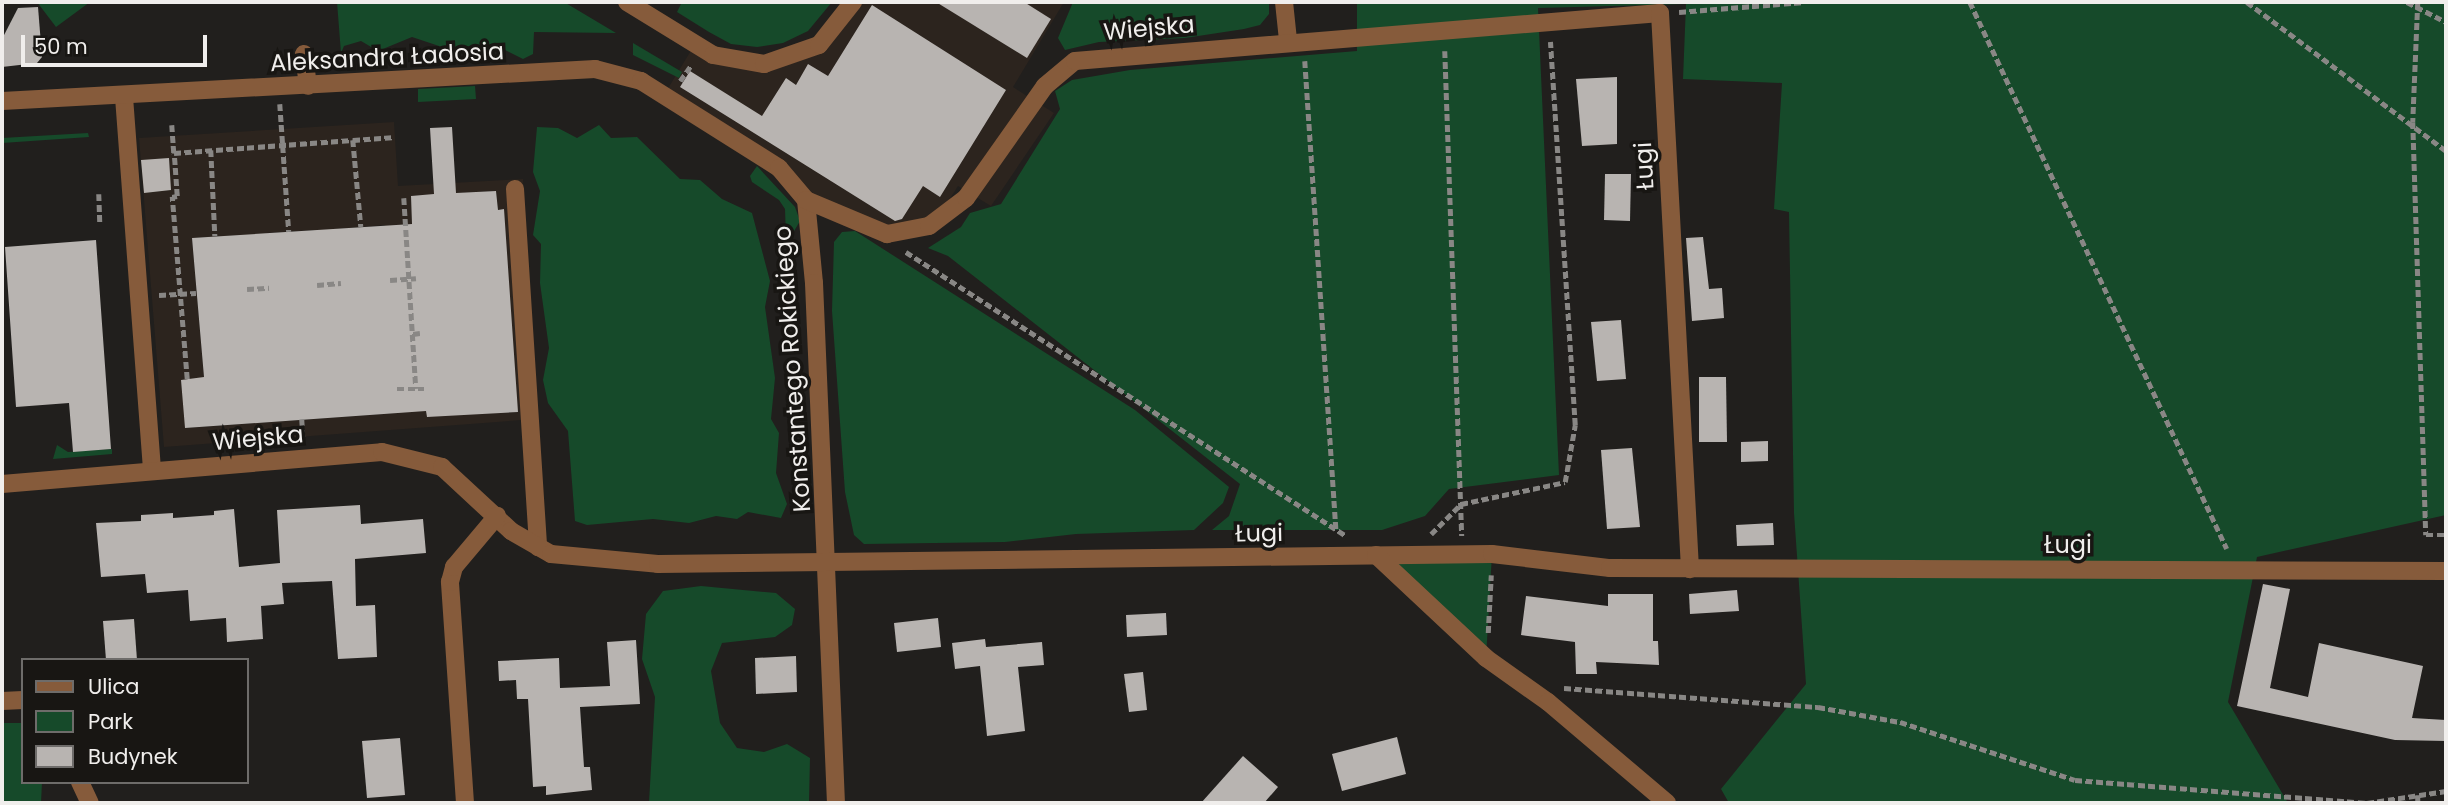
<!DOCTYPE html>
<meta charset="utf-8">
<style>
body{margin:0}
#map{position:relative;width:2448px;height:805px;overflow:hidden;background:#211f1d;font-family:Poppins,sans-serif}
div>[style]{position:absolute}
.built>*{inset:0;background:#2c241e}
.green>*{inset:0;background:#164a2a}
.building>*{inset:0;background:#b8b4b1}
.path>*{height:4.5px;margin-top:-2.25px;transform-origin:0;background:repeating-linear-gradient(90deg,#898785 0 7px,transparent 0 10.5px)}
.minor>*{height:18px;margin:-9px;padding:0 9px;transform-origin:9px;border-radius:9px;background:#865b3b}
span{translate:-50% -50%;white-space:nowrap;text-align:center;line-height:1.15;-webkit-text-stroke:7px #181613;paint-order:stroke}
.street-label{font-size:24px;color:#f0eeec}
.frame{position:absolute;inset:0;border:4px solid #f0eeec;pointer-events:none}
.legend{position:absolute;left:21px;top:658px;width:228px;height:126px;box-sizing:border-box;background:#181613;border:2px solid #6e6c6a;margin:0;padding:9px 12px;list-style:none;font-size:21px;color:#f0eeec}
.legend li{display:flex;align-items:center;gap:14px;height:35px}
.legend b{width:35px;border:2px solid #6e6c6a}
.scale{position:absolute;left:21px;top:35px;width:186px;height:32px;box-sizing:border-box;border:4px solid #f0eeec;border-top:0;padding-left:9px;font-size:21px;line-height:24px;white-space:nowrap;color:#f0eeec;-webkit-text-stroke:5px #181613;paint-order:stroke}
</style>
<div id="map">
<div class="built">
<i style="clip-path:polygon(853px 2px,1064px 2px,1013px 87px,1054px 113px,991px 206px,958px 186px,944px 208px,911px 229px,872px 223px,806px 200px,794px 183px,664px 95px,695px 44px,729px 61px,802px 54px)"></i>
<i style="clip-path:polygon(evenodd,394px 122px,398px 186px,523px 179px,535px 419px,164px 447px,139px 138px,394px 122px,496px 191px,498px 210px,503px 209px,504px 217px,517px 412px,427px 416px,411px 196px,496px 191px,394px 122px,385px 225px,398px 413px,186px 428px,181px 380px,204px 378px,192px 238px,242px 235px,253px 374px,275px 373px,266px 233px,314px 230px,325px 369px,347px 368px,337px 229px,385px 225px)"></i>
</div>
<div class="green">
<i style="clip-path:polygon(37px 2px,90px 2px,56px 27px)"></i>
<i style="clip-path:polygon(337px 2px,564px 2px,616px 33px,534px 32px,533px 54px,523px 59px,493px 44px,445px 48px,412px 37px,378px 51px,361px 41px,344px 46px,341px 53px)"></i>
<i style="clip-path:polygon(682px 2px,832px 2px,808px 31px,783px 43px,757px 47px,731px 44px,709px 32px,677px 12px)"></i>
<i style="clip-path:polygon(1073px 2px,1269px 2px,1269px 14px,1260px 25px,1244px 29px,1185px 38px,1099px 42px,1065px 50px,1058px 38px)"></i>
<i style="clip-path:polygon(1357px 2px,2446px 2px,2446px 515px,2257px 557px,2228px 702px,2288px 803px,1729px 803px,1721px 789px,1806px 684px,1794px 513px,1789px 212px,1774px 209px,1782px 83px,1683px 79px,1686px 4px,1538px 8px,1559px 475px,1449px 489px,1425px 516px,1382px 530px,1212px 530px,1229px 516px,1240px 484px,948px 256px,928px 248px,961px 227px,970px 213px,1001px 204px,1060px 109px,1055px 91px,1072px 80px,1130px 70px,1357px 51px)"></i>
<i style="clip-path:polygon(633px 43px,682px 72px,679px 78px,633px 55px)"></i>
<i style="clip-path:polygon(475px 86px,476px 99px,418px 102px,418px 89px)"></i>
<i style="clip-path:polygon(599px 125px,611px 138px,637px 137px,680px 179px,700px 180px,722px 199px,752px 213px,770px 281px,765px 307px,775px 378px,771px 419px,779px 433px,776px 473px,787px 504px,781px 518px,748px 512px,737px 519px,716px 516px,689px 523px,653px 519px,587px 525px,575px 521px,568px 431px,548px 403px,543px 380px,549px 348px,540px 283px,541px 244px,533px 235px,540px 191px,533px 172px,537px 127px,558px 128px,577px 138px)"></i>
<i style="clip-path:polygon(88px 133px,89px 137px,2px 143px,2px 138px)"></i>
<i style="clip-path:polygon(757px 166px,795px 207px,800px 221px,790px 238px,786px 238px,785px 209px,779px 200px,752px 182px,750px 176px)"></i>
<i style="clip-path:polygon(855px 231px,1135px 410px,1229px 487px,1223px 503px,1194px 530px,1076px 534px,1005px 542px,864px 544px,854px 535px,845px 492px,832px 311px,834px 242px,842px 232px)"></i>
<i style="clip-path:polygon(57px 445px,68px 452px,112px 449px,112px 454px,53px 459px)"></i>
<i style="clip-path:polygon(1492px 554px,1486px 658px,1376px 555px)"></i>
<i style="clip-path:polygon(701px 586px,776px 593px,795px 609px,792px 625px,775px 637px,722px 643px,711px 671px,720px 723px,737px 748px,764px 752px,787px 744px,810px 758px,809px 803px,649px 803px,655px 697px,642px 659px,646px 614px,663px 591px)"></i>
<i style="clip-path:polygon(2px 723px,23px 723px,23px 782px,42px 782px,41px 803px,2px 803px)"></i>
</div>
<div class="building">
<i style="clip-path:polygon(936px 2px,1024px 2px,1051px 19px,1027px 58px)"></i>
<i style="clip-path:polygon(872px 5px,1006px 90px,940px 197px,923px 186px,902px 219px,895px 221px,680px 87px,690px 71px,762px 116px,786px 78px,796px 85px,808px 64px,828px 76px)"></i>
<i style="clip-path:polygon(38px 7px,42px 57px,37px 63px,2px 67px,2px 39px,18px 8px)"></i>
<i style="clip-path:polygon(1617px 77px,1617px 144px,1582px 146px,1576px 79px)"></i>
<i style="clip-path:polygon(452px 127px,456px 193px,496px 191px,498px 210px,504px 209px,518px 412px,427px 417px,426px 411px,185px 428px,181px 380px,204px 377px,192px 238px,412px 224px,411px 196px,434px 194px,430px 128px)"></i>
<i style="clip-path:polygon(169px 158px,171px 190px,144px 193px,141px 160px)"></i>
<i style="clip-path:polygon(1605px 174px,1631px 174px,1630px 221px,1604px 220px)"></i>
<i style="clip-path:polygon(1703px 237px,1709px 289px,1722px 288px,1724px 318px,1692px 321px,1686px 238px)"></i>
<i style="clip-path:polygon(96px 240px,111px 449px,73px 452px,69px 403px,16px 407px,5px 247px)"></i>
<i style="clip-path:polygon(1621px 320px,1626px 379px,1597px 381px,1591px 322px)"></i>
<i style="clip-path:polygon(1699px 377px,1726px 377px,1727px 442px,1699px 442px)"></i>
<i style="clip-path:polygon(1768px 441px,1768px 461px,1741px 462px,1741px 442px)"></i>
<i style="clip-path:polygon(1632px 448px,1640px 527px,1607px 529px,1601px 450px)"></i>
<i style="clip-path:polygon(360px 505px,361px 524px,423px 519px,426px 553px,355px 559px,356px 606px,375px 605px,377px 657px,338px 659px,332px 581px,282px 583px,284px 604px,261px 606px,263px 639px,227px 642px,226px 618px,190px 621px,188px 590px,147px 593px,145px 574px,101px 577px,96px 523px,141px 521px,141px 515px,173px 513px,173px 518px,214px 515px,214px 511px,234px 509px,239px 567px,280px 563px,277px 510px)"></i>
<i style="clip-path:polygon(1773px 523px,1774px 545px,1737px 546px,1736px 525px)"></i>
<i style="clip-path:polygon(2263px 584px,2290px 589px,2270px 688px,2308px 697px,2319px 643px,2423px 666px,2412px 718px,2446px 720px,2446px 741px,2395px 740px,2237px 706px)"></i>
<i style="clip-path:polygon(1737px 590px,1739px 611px,1690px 614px,1689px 594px)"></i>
<i style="clip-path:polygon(1608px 594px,1653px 594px,1653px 641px,1658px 641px,1659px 665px,1596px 662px,1597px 674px,1576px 674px,1575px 642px,1521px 635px,1526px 596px,1608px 606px)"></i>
<i style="clip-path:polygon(1166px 613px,1167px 635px,1127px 637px,1126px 615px)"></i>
<i style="clip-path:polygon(938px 618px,941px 647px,897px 652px,894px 623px)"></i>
<i style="clip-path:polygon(134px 619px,137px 660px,106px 660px,103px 621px)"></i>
<i style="clip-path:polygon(985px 639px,986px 647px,1042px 642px,1044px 665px,1018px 667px,1025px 731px,987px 736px,980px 666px,955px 669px,952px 643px)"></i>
<i style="clip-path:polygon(636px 640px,640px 704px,580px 707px,584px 767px,590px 767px,592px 790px,546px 795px,546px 786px,533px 787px,528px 699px,517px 699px,516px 680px,499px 681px,498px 661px,559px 658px,560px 688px,610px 686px,607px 642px)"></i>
<i style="clip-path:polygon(796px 656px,797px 692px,756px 694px,755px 658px)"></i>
<i style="clip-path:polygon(1143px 672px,1147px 710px,1129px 712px,1124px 674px)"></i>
<i style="clip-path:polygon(1397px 737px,1406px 774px,1342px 791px,1332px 754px)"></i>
<i style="clip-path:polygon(400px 738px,405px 795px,367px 798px,362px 741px)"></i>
<i style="clip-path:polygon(1243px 756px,1278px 787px,1264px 803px,1201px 803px)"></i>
</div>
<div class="path">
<i style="left:1970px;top:2px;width:604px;rotate:64.83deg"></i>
<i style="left:2247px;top:2px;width:249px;rotate:36.8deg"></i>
<i style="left:2407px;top:2px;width:44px;rotate:27.1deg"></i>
<i style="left:2418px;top:2px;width:120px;rotate:92.4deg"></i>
<i style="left:2413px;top:122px;width:413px;rotate:88.2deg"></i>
<i style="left:2426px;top:535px;width:20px"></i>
<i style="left:1679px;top:12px;width:123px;rotate:-4.6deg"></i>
<i style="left:1445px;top:51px;width:485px;rotate:88deg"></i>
<i style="left:1305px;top:61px;width:469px;rotate:86.2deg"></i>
<i style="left:680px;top:81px;width:19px;rotate:-55deg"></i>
<i style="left:280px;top:104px;width:128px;rotate:86deg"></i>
<i style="left:172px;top:125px;width:28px;rotate:86deg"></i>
<i style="left:353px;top:140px;width:39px;rotate:-4deg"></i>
<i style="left:211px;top:150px;width:86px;rotate:87.3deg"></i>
<i style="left:99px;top:194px;width:30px;rotate:88deg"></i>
<i style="left:404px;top:198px;width:191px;rotate:86.4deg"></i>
<i style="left:906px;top:252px;width:522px;rotate:32.81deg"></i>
<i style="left:390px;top:280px;width:26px;rotate:-4deg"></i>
<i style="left:317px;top:285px;width:24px;rotate:-5deg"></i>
<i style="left:247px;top:289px;width:22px;rotate:-3deg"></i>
<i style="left:159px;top:295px;width:37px;rotate:-3deg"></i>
<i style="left:413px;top:334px;width:7px;rotate:-8deg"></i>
<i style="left:187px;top:379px;width:183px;rotate:-94.7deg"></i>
<i style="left:172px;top:197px;width:5px;rotate:-11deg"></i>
<i style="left:177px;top:196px;width:43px;rotate:-94deg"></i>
<i style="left:174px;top:153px;width:179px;rotate:-4.2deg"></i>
<i style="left:353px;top:140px;width:87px;rotate:84.7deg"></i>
<i style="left:397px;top:389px;width:27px"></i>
<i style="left:302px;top:419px;width:20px;rotate:87deg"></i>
<i style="left:1431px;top:534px;width:42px;rotate:-45deg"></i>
<i style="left:1461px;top:504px;width:106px;rotate:-11.9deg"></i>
<i style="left:1565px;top:482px;width:58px;rotate:-80deg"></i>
<i style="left:1575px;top:425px;width:384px;rotate:-93.7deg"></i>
<i style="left:1488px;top:633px;width:58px;rotate:-87deg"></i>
<i style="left:1564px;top:688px;width:255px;rotate:4.3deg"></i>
<i style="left:1818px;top:707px;width:83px;rotate:10.4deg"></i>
<i style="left:1900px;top:722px;width:184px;rotate:18.3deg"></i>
<i style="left:2075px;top:780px;width:293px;rotate:4.5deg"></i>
<i style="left:2367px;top:803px;width:80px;rotate:-8.6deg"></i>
<i style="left:2418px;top:795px;width:8px;rotate:90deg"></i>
</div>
<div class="minor">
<i style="left:627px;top:2px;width:101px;rotate:31.6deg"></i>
<i style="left:713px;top:55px;width:52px;rotate:10deg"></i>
<i style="left:764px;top:64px;width:58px;rotate:-19.1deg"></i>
<i style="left:819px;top:45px;width:55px;rotate:-51.7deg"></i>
<i style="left:1284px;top:2px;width:39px;rotate:84deg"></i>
<i style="left:304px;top:54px;width:32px;rotate:83deg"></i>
<i style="left:124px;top:97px;width:375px;rotate:85.7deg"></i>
<i style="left:2px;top:101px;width:594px;rotate:-3.09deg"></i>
<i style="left:595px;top:69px;width:48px;rotate:14.6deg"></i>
<i style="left:641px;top:81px;width:163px;rotate:32.2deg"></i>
<i style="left:779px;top:168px;width:42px;rotate:49.8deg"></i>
<i style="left:806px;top:200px;width:83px;rotate:84.5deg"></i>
<i style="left:814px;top:283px;width:520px;rotate:87.58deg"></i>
<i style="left:515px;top:189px;width:359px;rotate:86.3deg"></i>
<i style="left:806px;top:200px;width:88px;rotate:22.8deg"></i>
<i style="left:887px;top:234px;width:43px;rotate:-10.8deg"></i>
<i style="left:929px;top:226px;width:46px;rotate:-37.1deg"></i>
<i style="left:966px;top:198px;width:137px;rotate:-54.8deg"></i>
<i style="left:1045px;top:86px;width:39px;rotate:-40deg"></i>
<i style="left:1075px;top:61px;width:587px;rotate:-4.69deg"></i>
<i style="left:1660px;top:13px;width:557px;rotate:86.91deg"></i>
<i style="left:2px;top:484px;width:381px;rotate:-4.8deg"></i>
<i style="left:382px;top:452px;width:62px;rotate:14deg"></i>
<i style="left:442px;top:467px;width:94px;rotate:42.8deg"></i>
<i style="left:511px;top:531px;width:46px;rotate:29.9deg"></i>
<i style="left:551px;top:554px;width:107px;rotate:5.3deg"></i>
<i style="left:658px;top:564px;width:834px;rotate:-0.69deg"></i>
<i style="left:1492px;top:554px;width:119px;rotate:6.8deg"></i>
<i style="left:1610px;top:568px;width:836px;rotate:0.21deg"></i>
<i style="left:1376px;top:555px;width:151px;rotate:43.1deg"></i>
<i style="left:1486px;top:658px;width:76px;rotate:35.4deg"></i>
<i style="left:1548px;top:702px;width:156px;rotate:40.3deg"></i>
<i style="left:2px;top:701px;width:21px;rotate:-3deg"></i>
<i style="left:80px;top:782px;width:23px;rotate:65deg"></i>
<i style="left:465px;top:803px;width:222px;rotate:-93.9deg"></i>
<i style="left:450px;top:582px;width:16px;rotate:-75deg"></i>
<i style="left:454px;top:567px;width:67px;rotate:-49.9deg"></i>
</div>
<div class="street-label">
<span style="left:1149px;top:28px;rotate:-5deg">Wiejska</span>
<span style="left:387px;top:57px;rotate:-3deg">Aleksandra Ładosia</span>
<span style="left:1644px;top:166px;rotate:-93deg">Ługi</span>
<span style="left:792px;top:369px;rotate:-94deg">Konstantego Rokickiego</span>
<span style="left:258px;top:438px;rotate:-5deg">Wiejska</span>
<span style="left:1259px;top:533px;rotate:-1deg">Ługi</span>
<span style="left:2068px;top:545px">Ługi</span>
</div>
<div class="frame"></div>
<ul class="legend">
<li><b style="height:9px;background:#865b3b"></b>Ulica</li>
<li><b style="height:19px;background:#164a2a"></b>Park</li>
<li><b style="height:19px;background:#b8b4b1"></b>Budynek</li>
</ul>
<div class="scale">50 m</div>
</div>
